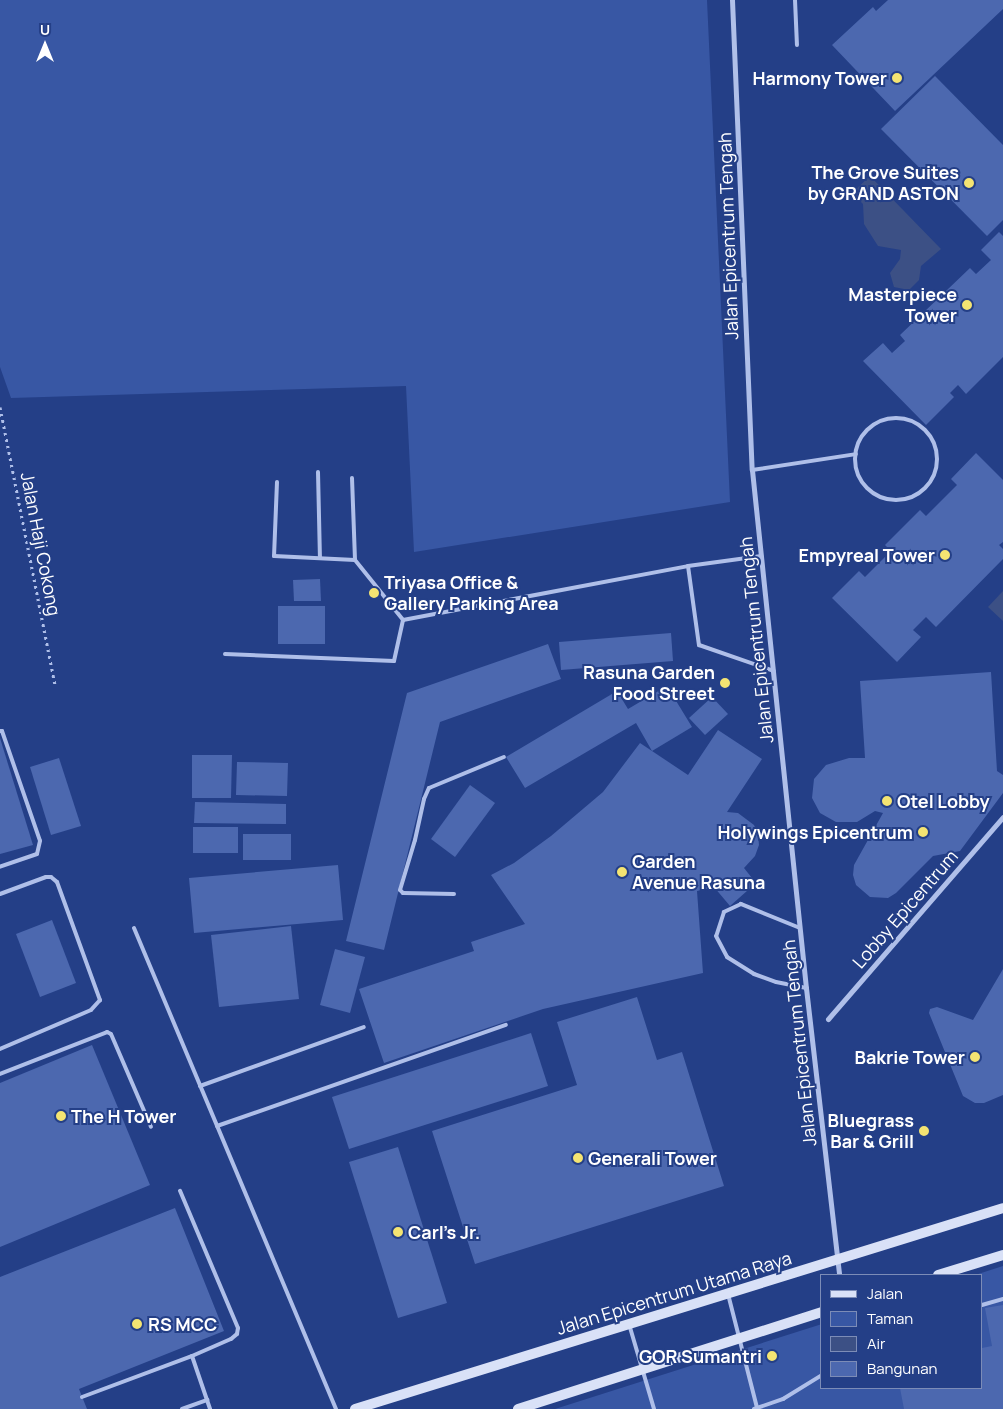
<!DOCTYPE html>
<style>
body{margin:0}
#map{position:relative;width:1003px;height:1409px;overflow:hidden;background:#243f87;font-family:Manrope,sans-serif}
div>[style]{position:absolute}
.green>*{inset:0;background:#3857a4}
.water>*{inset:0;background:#3c5085}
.building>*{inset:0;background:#4c68af}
.path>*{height:3px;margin-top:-1.5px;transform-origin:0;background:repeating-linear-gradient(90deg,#afbfe9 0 2.5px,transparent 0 6.5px)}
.lane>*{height:4px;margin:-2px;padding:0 2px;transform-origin:2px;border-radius:2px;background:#afbfe9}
.lane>.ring{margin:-2px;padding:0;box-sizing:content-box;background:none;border:4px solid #afbfe9;border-radius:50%}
.street>*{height:5px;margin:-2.5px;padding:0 2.5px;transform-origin:2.5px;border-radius:2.5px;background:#afbfe9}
.secondary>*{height:10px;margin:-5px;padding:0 5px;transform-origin:5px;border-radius:5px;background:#d9e1f7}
.dots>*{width:14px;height:14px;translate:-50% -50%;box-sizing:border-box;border:2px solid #243f87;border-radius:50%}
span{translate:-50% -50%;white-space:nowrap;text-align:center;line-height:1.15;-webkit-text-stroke:4px #243f87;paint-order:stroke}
.poi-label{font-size:18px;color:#fff;font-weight:700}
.right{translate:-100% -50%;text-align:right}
.left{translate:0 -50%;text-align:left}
.street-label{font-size:18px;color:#fff}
.legend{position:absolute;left:820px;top:1274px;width:162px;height:115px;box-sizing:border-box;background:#243f87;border:1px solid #7c8cb7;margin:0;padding:6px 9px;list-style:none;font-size:15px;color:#fff}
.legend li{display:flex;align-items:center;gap:10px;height:25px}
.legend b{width:25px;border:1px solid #7c8cb7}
.north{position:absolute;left:20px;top:20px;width:50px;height:50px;-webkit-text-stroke:4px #243f87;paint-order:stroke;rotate:0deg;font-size:14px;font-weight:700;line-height:20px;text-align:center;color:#fff}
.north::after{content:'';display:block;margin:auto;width:18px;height:22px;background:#fff;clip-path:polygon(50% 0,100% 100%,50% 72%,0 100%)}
</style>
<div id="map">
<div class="green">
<i style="clip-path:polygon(0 0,707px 0,730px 502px,414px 552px,406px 386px,11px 398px,0 367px)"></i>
<i style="clip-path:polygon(1003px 1266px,1003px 1409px,555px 1409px,822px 1324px,822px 1388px,982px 1388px,982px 1275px,975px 1275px)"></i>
</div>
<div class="water">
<i style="clip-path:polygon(870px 176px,941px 249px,921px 266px,919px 280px,909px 290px,894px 287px,890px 273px,900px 259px,901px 250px,878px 246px,864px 224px,863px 204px,852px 193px)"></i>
<i style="clip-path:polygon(1003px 591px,1003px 621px,988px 607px)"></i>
</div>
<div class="building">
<i style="clip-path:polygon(888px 0,1003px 0,1003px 9px,895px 111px,832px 45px,873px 7px,876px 11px)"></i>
<i style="clip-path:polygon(935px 76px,1003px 145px,1003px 220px,987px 236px,881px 129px)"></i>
<i style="clip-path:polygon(999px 232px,1003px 236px,1003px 357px,966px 394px,958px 385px,950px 393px,954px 397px,926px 425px,863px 361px,883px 343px,892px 353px,905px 341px,900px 335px,970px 268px,976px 274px,991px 260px,981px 250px)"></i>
<i style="clip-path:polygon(976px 453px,1003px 480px,1003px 542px,999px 545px,1003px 549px,1003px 559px,936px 627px,926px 617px,913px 630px,921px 637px,897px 662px,832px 598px,859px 571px,865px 577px,891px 551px,885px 545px,920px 510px,926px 516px,957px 485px,951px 479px)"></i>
<i style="clip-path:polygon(320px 579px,321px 601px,294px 601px,293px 580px)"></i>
<i style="clip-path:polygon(278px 606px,325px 606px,325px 644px,278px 644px)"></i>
<i style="clip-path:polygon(671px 633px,673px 661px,561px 670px,559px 642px)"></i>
<i style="clip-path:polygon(548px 644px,561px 679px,440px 722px,384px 950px,346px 941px,407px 693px)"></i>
<i style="clip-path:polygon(991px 672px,997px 771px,1003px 775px,1003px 793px,960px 851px,933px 856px,896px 893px,888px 898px,870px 897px,856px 885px,853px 875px,854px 865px,883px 813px,875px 811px,857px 822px,836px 822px,820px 813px,812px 798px,814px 779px,826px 765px,849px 758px,865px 758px,860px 681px)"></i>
<i style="clip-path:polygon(667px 686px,692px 727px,652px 751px,636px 723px,525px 788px,506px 757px,617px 691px,628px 709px)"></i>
<i style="clip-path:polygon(712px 697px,728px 714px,705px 735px,689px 718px)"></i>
<i style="clip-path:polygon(718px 730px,762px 759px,727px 812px,738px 813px,754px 825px,758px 834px,759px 845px,755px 856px,744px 868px,756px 883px,730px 906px,714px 887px,697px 891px,703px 973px,543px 1009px,384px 1063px,359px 989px,474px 951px,471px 942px,525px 924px,491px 875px,514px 863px,551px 836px,603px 792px,640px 743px,688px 775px)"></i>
<i style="clip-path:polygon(0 738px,33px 845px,0 854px)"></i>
<i style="clip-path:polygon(192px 755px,232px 755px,231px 798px,192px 798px)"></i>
<i style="clip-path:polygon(59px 758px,81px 826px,51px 835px,30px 767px)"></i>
<i style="clip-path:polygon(237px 762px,288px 763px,287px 796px,236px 795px)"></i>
<i style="clip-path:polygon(470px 785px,495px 803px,455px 857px,431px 839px)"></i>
<i style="clip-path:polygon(195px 802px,286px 804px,286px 824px,194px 823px)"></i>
<i style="clip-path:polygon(193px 827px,238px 827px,238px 853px,193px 853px)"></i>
<i style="clip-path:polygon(243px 834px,291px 834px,291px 860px,243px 860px)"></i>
<i style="clip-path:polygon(338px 865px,343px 920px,194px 933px,189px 878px)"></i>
<i style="clip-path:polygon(52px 920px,76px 983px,40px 997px,16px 934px)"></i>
<i style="clip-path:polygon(291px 926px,299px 999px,219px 1007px,211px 935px)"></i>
<i style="clip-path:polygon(335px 949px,365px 957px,350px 1013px,320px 1005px)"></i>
<i style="clip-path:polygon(1003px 969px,1003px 1095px,984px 1103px,975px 1103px,963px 1096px,929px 1013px,930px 1009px,937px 1007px,973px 1020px)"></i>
<i style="clip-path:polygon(637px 997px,657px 1060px,682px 1052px,724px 1186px,475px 1264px,432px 1131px,577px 1085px,557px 1022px)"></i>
<i style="clip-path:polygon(531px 1033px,548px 1086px,349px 1149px,332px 1097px)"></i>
<i style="clip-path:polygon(92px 1045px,150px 1185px,0 1247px,0 1083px)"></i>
<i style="clip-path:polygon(398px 1147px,447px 1303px,398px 1318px,349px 1162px)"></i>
<i style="clip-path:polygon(175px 1208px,224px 1331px,79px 1389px,87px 1409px,0 1409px,0 1277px)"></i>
<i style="clip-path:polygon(1003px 1305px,1003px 1409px,904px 1409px,900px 1388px,982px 1388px,982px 1348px,992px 1346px,985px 1308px)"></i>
</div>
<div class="path">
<i style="left:0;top:407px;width:284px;rotate:78.8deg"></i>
</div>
<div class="lane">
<i style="left:795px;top:0;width:45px;rotate:87.5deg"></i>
<i class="ring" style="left:855px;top:418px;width:78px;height:78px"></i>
<i style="left:752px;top:470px;width:105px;rotate:-8.7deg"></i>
<i style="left:318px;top:472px;width:86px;rotate:88.7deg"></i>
<i style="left:352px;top:478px;width:82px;rotate:87.9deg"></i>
<i style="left:277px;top:482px;width:74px;rotate:92.3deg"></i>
<i style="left:274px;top:556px;width:81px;rotate:2.8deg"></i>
<i style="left:355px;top:560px;width:77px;rotate:51.3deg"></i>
<i style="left:688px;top:566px;width:80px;rotate:82.1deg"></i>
<i style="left:699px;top:645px;width:79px;rotate:19.1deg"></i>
<i style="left:403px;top:620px;width:290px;rotate:-10.7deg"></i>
<i style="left:688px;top:566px;width:74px;rotate:-7.8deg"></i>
<i style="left:225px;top:654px;width:169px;rotate:2.4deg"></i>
<i style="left:394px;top:661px;width:42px;rotate:-77.6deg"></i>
<i style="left:0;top:731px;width:2px"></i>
<i style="left:2px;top:731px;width:116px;rotate:70.9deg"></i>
<i style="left:40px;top:841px;width:13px;rotate:103deg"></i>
<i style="left:37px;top:854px;width:39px;rotate:161deg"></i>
<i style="left:0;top:894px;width:49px;rotate:-20.3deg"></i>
<i style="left:46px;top:877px;width:5px"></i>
<i style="left:51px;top:877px;width:8px;rotate:40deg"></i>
<i style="left:57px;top:882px;width:126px;rotate:70deg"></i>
<i style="left:100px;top:1000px;width:13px;rotate:132deg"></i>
<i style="left:91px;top:1010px;width:99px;rotate:156.8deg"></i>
<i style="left:454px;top:894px;width:51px;rotate:-178.9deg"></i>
<i style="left:403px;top:893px;width:4px;rotate:-135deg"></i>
<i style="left:400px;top:890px;width:52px;rotate:-73.3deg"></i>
<i style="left:415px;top:840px;width:42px;rotate:-77.6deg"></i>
<i style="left:424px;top:799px;width:12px;rotate:-66deg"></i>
<i style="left:429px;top:788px;width:81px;rotate:-22.5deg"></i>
<i style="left:134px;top:928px;width:522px;rotate:67.22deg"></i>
<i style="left:800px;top:928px;width:64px;rotate:-157.9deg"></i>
<i style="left:741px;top:904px;width:19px;rotate:155deg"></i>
<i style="left:724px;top:912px;width:25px;rotate:108deg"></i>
<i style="left:716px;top:936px;width:24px;rotate:62deg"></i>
<i style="left:727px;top:957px;width:32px;rotate:32deg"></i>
<i style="left:754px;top:974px;width:23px;rotate:20deg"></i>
<i style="left:776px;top:982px;width:31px;rotate:11deg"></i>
<i style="left:0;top:1074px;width:115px;rotate:-21.4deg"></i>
<i style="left:107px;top:1032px;width:4px;rotate:27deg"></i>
<i style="left:111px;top:1034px;width:101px;rotate:66.7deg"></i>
<i style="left:200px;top:1086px;width:174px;rotate:-19.8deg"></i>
<i style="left:217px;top:1126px;width:306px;rotate:-19.3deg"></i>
<i style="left:728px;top:1294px;width:118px;rotate:75.7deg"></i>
<i style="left:982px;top:1305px;width:22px;rotate:-16deg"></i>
<i style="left:629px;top:1324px;width:89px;rotate:73.6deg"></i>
<i style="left:192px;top:1356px;width:56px;rotate:71.2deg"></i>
<i style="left:82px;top:1397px;width:117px;rotate:-20.4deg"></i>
<i style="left:192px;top:1356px;width:43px;rotate:-23.6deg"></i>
<i style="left:231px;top:1339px;width:8px;rotate:-40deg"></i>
<i style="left:237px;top:1334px;width:6px;rotate:-81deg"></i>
<i style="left:238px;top:1328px;width:149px;rotate:-112.9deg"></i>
<i style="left:182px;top:1409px;width:27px;rotate:-20deg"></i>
<i style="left:754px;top:1409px;width:31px;rotate:-19deg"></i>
<i style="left:783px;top:1399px;width:46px;rotate:-31.6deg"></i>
</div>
<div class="street">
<i style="left:732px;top:0;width:470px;rotate:87.6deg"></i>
<i style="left:752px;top:470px;width:521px;rotate:84.05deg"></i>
<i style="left:806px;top:988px;width:289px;rotate:83.4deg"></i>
<i style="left:828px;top:1019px;width:267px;rotate:-49.1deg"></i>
</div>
<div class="secondary">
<i style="left:938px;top:1275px;width:68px;rotate:-17.1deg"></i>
<i style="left:355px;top:1409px;width:678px;rotate:-17.23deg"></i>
<i style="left:518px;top:1409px;width:319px;rotate:-17.7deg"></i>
</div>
<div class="dots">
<i style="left:897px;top:78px;background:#f4e472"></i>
<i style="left:969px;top:183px;background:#f4e472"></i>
<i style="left:967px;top:305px;background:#f4e472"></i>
<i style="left:945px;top:555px;background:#f4e472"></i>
<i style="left:374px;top:593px;background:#f4e472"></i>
<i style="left:725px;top:683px;background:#f4e472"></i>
<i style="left:887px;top:801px;background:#f4e472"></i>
<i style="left:923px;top:832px;background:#f4e472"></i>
<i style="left:622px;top:872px;background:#f4e472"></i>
<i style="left:975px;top:1057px;background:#f4e472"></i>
<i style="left:61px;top:1116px;background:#f4e472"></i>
<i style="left:924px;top:1131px;background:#f4e472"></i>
<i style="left:578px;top:1158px;background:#f4e472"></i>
<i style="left:398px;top:1232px;background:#f4e472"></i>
<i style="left:137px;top:1324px;background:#f4e472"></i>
<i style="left:772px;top:1356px;background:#f4e472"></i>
</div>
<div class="poi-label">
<span class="right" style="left:887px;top:78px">Harmony Tower</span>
<span class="right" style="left:959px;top:183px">The Grove Suites<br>by GRAND ASTON</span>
<span class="right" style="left:957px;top:305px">Masterpiece<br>Tower</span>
<span class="right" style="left:935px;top:555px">Empyreal Tower</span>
<span class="left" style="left:384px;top:593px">Triyasa Office &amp;<br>Gallery Parking Area</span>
<span class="right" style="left:715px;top:683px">Rasuna Garden<br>Food Street</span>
<span class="left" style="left:897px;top:801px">Otel Lobby</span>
<span class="right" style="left:913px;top:832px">Holywings Epicentrum</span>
<span class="left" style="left:632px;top:872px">Garden<br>Avenue Rasuna</span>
<span class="right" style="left:965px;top:1057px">Bakrie Tower</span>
<span class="left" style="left:71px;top:1116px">The H Tower</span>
<span class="right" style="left:914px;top:1131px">Bluegrass<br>Bar &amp; Grill</span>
<span class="left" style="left:588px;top:1158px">Generali Tower</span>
<span class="left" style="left:408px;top:1232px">Carl's Jr.</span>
<span class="left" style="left:148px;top:1324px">RS MCC</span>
<span class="right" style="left:762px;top:1356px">GOR Sumantri</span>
</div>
<div class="street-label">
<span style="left:728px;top:236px;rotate:-92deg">Jalan Epicentrum Tengah</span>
<span style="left:41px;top:544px;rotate:79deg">Jalan Haji Cokong</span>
<span style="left:756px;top:640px;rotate:-96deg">Jalan Epicentrum Tengah</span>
<span style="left:905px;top:909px;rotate:-49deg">Lobby Epicentrum</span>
<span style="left:799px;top:1043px;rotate:-96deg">Jalan Epicentrum Tengah</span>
<span style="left:674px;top:1293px;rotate:-17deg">Jalan Epicentrum Utama Raya</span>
</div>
<ul class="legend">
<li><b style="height:6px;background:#d9e1f7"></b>Jalan</li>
<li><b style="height:14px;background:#3857a4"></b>Taman</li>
<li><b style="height:14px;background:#3c5085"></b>Air</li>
<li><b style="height:14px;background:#4c68af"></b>Bangunan</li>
</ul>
<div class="north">U</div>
</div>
